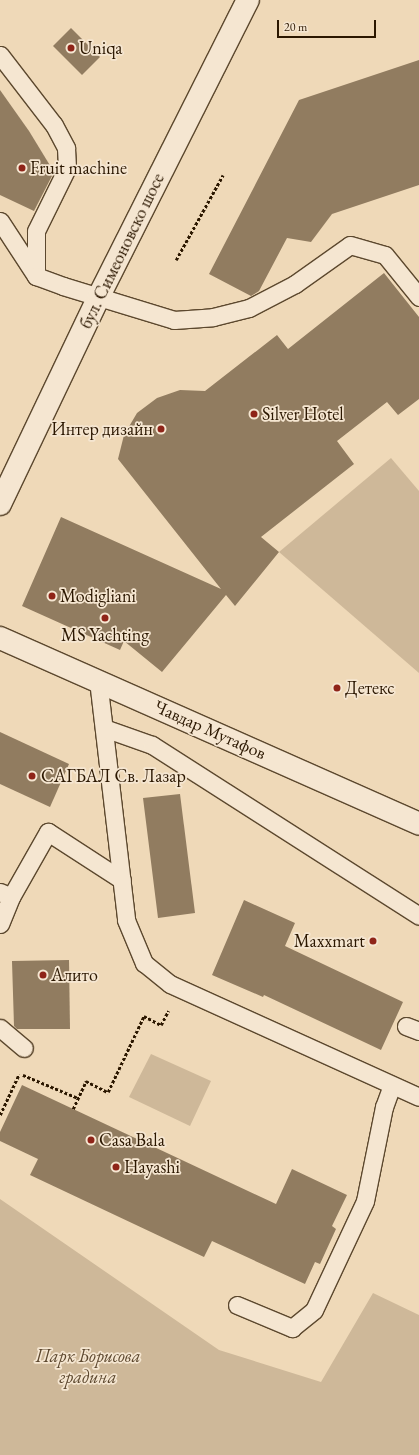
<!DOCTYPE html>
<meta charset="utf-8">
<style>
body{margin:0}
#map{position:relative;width:419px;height:1455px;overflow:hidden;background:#efd9b8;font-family:"EB Garamond",serif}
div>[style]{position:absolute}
.green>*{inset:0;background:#ceb899}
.building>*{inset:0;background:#917c60}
.path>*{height:2.5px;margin-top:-1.25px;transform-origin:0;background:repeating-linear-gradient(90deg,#2b1700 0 3px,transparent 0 5px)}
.roads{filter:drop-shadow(1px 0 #5c482e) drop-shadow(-1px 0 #5c482e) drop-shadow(0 1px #5c482e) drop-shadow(0 -1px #5c482e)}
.service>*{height:17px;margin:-8.5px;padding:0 8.5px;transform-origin:8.5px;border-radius:8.5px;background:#f5e6d1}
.minor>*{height:22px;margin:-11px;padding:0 11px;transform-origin:11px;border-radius:11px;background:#f5e6d1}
.secondary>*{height:22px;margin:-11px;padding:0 11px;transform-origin:11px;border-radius:11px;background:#f5e6d1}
.dots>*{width:11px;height:11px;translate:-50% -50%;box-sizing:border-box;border:2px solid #f5e6d1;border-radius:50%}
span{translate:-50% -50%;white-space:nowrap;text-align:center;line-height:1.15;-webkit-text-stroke:3.5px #f5e6d1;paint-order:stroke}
.poi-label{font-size:18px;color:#2b1700}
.left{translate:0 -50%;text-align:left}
.right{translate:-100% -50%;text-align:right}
.street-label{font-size:18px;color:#2b1700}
.park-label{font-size:18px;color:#5c472e;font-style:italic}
.scale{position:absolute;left:277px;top:20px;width:99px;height:18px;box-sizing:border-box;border:2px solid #2b1700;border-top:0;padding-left:5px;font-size:12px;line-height:14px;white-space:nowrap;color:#2b1700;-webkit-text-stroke:3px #f5e6d1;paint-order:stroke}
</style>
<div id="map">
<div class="green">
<i style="clip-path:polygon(391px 458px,419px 491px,419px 673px,279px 552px)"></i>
<i style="clip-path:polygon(151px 1054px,211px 1081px,190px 1126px,129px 1097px)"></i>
<i style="clip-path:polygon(0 1199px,219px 1350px,321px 1382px,373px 1293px,419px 1315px,419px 1455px,0 1455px)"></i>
</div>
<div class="building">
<i style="clip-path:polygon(71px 28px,100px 57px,82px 75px,53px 46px)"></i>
<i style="clip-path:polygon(419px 60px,419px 185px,332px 214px,311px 242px,287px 238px,259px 291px,251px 296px,209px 274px,299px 100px)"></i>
<i style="clip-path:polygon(0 90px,29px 131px,54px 172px,34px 211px,0 195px)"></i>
<i style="clip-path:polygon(384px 273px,419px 317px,419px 399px,398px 415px,387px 402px,337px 441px,354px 464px,261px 537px,279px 552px,235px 606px,226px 595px,162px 672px,124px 641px,120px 650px,22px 606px,61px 517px,221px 589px,118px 459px,124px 435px,137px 413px,157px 398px,180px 390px,205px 391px,277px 335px,288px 349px)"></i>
<i style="clip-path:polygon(0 732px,69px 764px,50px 807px,0 784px)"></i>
<i style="clip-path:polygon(180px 794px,195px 913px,158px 918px,143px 798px)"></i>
<i style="clip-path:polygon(244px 900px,295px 923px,285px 946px,403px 1002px,381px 1050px,264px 995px,263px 997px,212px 975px)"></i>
<i style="clip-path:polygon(69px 960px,70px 1029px,17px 1029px,14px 1026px,12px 961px)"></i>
<i style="clip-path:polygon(22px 1085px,276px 1204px,292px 1169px,347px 1195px,332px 1226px,336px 1229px,320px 1264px,315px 1262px,305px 1284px,212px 1241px,204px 1257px,30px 1175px,38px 1159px,0 1141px,0 1132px)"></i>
</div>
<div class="path">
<i style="left:176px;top:260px;width:97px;rotate:-61.1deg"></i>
<i style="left:23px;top:1075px;width:60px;rotate:22.7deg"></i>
<i style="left:73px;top:1109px;width:31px;rotate:-65deg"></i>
<i style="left:86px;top:1081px;width:25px;rotate:27deg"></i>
<i style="left:108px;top:1092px;width:84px;rotate:-64.7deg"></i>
<i style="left:144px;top:1016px;width:19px;rotate:28deg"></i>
<i style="left:161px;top:1025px;width:16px;rotate:-63deg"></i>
<i style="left:0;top:1115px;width:45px;rotate:-65.1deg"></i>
</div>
<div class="roads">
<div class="service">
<i style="left:0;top:55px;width:88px;rotate:52.4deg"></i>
<i style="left:54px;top:125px;width:26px;rotate:62deg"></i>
<i style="left:66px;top:148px;width:20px;rotate:87deg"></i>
<i style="left:67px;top:168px;width:70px;rotate:116.2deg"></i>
<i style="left:36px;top:231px;width:45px;rotate:90deg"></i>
<i style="left:0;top:221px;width:66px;rotate:56.8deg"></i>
<i style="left:36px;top:276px;width:29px;rotate:20deg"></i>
<i style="left:63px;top:286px;width:116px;rotate:17deg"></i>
<i style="left:174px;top:320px;width:39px;rotate:-4deg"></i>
<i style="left:213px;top:317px;width:37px;rotate:-14deg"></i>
<i style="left:249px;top:308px;width:52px;rotate:-27.6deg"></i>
<i style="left:295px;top:284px;width:67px;rotate:-35.3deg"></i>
<i style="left:350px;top:245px;width:36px;rotate:16deg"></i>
<i style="left:385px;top:255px;width:54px;rotate:51deg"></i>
<i style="left:98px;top:680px;width:242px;rotate:83.3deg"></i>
<i style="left:126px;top:920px;width:47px;rotate:67.3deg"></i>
<i style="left:144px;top:963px;width:33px;rotate:39deg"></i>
<i style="left:170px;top:984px;width:273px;rotate:24.4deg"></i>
<i style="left:104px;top:728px;width:51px;rotate:19.5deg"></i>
<i style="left:152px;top:745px;width:317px;rotate:32.6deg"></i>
<i style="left:0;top:892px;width:12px;rotate:24deg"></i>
<i style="left:11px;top:897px;width:29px;rotate:112deg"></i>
<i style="left:11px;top:897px;width:75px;rotate:-60.4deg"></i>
<i style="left:48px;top:832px;width:88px;rotate:33deg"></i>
<i style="left:406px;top:1026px;width:14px;rotate:21deg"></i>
<i style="left:0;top:1028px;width:31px;rotate:40deg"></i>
<i style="left:237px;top:1305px;width:60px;rotate:22.7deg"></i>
<i style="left:292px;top:1328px;width:28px;rotate:-39deg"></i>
<i style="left:314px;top:1310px;width:120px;rotate:-64.9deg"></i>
<i style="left:365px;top:1201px;width:96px;rotate:-78.6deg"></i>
<i style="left:384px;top:1107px;width:23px;rotate:-70deg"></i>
</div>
<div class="minor">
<i style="left:0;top:638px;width:458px;rotate:23.9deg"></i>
</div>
<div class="secondary">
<i style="left:0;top:504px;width:230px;rotate:-64.5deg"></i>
<i style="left:99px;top:296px;width:331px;rotate:-63.3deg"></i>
</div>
</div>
<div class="dots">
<i style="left:71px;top:48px;background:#8f2418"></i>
<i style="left:22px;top:168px;background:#8f2418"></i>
<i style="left:254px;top:414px;background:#8f2418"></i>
<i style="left:161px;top:429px;background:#8f2418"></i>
<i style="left:52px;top:596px;background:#8f2418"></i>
<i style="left:105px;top:618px;background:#8f2418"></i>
<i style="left:337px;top:688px;background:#8f2418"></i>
<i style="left:32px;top:776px;background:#8f2418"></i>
<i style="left:373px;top:941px;background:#8f2418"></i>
<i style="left:43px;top:975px;background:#8f2418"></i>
<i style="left:91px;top:1140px;background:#8f2418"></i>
<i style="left:116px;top:1167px;background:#8f2418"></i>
</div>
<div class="poi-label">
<span class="left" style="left:79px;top:48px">Uniqa</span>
<span class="left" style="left:30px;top:168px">Fruit machine</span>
<span class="left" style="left:262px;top:414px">Silver Hotel</span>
<span class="right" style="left:153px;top:429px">Интер дизайн</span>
<span class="left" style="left:60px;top:596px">Modigliani</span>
<span style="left:105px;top:635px">MS Yachting</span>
<span class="left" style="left:345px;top:688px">Детекс</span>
<span class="left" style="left:41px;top:776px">САГБАЛ Св. Лазар</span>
<span class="right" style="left:365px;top:941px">Maxxmart</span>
<span class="left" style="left:51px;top:975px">Алито</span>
<span class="left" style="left:99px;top:1140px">Casa Bala</span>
<span class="left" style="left:124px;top:1167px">Hayashi</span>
</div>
<div class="street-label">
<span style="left:122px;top:251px;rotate:-64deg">бул. Симеоновско шосе</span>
<span style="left:210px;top:730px;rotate:24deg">Чавдар Мутафов</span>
</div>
<div class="park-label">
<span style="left:88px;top:1367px">Парк Борисова<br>градина</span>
</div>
<div class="scale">20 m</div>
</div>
